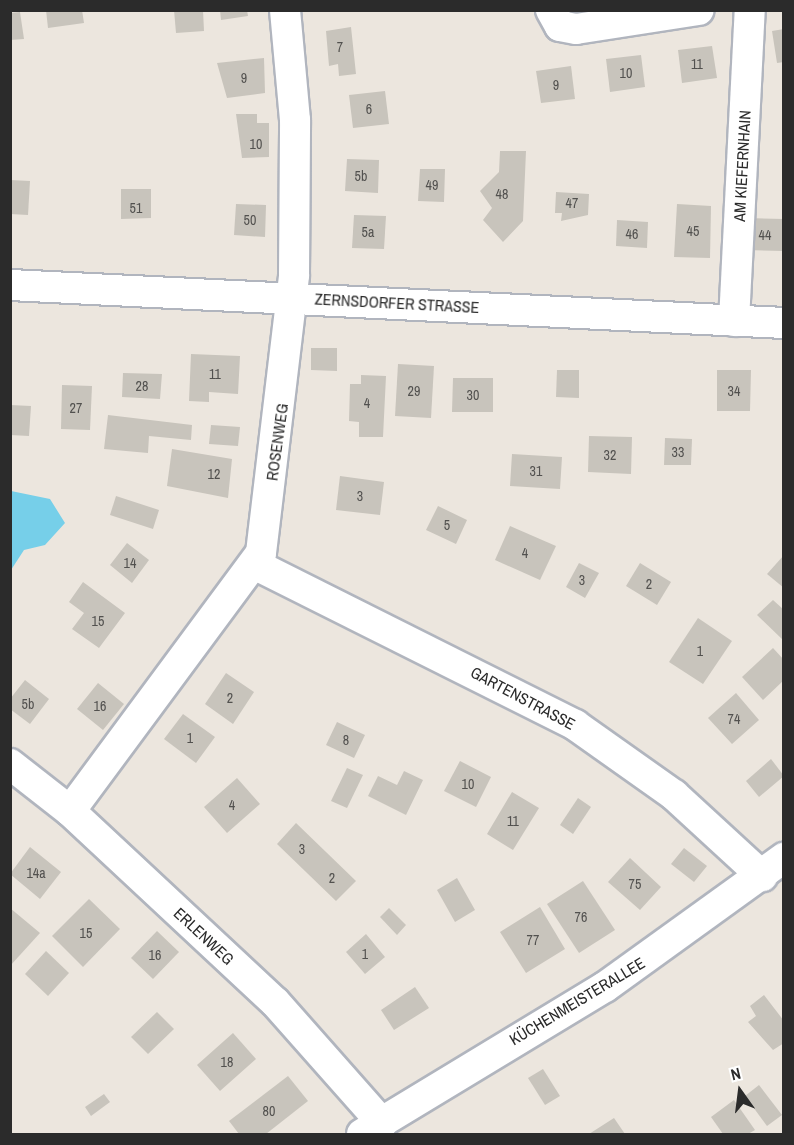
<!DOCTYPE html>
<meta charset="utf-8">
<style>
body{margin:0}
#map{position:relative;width:794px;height:1145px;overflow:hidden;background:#ece6de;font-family:"Archivo Narrow",sans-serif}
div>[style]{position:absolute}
.water>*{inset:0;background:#76cfe9}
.building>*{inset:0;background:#c8c4bc}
.roads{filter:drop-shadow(2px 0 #b1b5be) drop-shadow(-2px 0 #b1b5be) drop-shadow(0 2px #b1b5be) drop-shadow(0 -2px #b1b5be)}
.minor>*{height:30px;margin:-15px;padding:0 15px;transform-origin:15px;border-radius:15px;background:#fff}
span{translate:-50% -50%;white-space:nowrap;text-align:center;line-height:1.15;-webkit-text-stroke:5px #fff;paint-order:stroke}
.number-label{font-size:14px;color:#52514f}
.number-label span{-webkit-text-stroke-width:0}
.street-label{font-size:16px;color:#2b2b2b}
.frame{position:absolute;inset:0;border:12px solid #2b2b2b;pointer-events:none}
.north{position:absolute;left:710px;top:1061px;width:60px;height:60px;-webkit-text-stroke:4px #fff;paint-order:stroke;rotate:346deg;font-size:16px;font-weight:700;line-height:24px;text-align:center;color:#2b2b2b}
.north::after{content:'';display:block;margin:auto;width:21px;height:27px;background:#2b2b2b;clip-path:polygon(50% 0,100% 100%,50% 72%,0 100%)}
</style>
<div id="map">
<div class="water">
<i style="clip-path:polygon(11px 491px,50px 499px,65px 523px,45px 545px,24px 550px,11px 570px)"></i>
</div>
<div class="building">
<i style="clip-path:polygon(46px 10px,82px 10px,84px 23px,48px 28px)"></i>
<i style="clip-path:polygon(174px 10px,203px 10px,204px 31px,176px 33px)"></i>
<i style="clip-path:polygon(220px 10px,247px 10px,248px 16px,221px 20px)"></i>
<i style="clip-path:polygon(20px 12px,24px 39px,10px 40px,10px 13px)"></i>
<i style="clip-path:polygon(351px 27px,356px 74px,339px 76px,338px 64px,329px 66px,326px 31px)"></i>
<i style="clip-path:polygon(784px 29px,784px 62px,777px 63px,772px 31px)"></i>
<i style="clip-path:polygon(712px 46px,717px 78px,682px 83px,678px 50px)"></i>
<i style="clip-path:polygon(641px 55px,645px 87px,610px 92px,606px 59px)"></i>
<i style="clip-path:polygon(264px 58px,265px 93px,227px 98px,217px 63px)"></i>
<i style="clip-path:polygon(571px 66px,575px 99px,541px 103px,536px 71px)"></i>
<i style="clip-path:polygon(385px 91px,389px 124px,353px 128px,349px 95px)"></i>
<i style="clip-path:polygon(236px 114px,257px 114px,257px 123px,269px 123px,269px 157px,242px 158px)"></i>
<i style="clip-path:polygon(500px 151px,526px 151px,523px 221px,503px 242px,483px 220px,492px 208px,480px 191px,499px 172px)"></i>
<i style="clip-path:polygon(347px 159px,379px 160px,378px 193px,345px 191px)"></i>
<i style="clip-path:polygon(420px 169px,445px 169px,444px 202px,418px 201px)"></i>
<i style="clip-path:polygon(10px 180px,30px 181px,28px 215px,10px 214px)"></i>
<i style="clip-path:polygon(121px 189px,151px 189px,151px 218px,121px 219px)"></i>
<i style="clip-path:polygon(556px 192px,589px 194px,588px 215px,561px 221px,562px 213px,555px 213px)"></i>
<i style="clip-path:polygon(236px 204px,266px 205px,265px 237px,234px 235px)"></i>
<i style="clip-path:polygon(677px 204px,711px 206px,710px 258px,674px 257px)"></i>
<i style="clip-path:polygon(354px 215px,386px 216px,384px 249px,352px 248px)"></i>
<i style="clip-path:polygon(747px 218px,784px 219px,784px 251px,746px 250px)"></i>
<i style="clip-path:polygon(617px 220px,648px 222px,647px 248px,616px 246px)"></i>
<i style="clip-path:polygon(311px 348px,337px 348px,337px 371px,311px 370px)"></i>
<i style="clip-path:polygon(191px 354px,240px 356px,238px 394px,209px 392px,209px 402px,189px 401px)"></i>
<i style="clip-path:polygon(398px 364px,434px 366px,431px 418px,395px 416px)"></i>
<i style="clip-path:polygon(557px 370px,579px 370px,579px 398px,556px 397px)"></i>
<i style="clip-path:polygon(717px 370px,751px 370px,750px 411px,717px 411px)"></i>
<i style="clip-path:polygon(123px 373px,162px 374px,160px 399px,122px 397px)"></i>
<i style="clip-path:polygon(361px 375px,386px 376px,383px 437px,359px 437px,359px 422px,349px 421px,350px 384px,361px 384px)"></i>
<i style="clip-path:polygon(453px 378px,493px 378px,493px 412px,452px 412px)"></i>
<i style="clip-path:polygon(62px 385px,92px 386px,90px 430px,61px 429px)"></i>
<i style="clip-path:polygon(10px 405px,31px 406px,29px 436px,10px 435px)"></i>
<i style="clip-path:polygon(108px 415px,192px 425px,191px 440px,149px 436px,148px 453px,104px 449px)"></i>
<i style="clip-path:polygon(211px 425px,240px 427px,238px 446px,209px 444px)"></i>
<i style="clip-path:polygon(589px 436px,632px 437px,631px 474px,588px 472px)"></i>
<i style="clip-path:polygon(665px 438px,692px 439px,691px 465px,664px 465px)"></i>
<i style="clip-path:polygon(172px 449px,232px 459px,228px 498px,167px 486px)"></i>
<i style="clip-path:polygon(512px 454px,562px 457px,560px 489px,510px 486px)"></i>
<i style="clip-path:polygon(340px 476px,384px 482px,380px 515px,336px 510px)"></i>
<i style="clip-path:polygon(116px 496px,159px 510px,153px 529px,110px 515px)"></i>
<i style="clip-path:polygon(438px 506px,467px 520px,456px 544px,426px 530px)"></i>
<i style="clip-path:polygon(510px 526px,556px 546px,540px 580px,495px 560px)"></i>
<i style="clip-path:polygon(127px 543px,149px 560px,132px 583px,110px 565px)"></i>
<i style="clip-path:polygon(784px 555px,784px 588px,767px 574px)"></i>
<i style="clip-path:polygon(579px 563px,599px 573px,585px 598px,566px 587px)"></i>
<i style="clip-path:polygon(640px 563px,671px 582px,657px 605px,626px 586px)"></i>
<i style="clip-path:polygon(83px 582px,125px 613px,99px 648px,72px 629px,84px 613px,69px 602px)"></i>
<i style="clip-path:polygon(773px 600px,784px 610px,784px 641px,757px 615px)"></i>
<i style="clip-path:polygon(698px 618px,732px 641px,703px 684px,669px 662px)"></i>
<i style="clip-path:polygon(773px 648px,784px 660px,784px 680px,763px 700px,742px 677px)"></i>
<i style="clip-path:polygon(226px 673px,254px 692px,233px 724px,205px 704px)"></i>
<i style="clip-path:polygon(25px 680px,49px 699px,30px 724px,10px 709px,10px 699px)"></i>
<i style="clip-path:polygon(98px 683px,124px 704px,103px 730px,77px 709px)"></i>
<i style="clip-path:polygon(736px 693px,759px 720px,732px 744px,708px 718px)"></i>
<i style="clip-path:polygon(183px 714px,215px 737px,196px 763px,164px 739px)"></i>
<i style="clip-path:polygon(337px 722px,365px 735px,354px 758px,326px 745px)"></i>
<i style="clip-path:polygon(771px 759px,784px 776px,759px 797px,746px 781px)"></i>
<i style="clip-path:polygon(460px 761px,491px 777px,476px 807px,444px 791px)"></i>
<i style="clip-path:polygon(347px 768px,363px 775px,347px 808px,331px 801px)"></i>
<i style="clip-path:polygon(404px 771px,423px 780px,406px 815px,368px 796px,378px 776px,397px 785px)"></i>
<i style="clip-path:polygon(237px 778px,260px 804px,227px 833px,204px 807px)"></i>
<i style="clip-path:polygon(512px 792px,539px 808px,513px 850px,487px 834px)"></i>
<i style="clip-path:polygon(578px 798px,591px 807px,573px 834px,560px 825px)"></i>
<i style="clip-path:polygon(296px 823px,356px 881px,336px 901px,277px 844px)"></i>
<i style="clip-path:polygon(30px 847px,61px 872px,40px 899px,10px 874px)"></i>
<i style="clip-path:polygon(684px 848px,707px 866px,694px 882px,671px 864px)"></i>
<i style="clip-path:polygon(630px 858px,661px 887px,640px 910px,608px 882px)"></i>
<i style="clip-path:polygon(457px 878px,475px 910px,455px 922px,437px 890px)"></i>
<i style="clip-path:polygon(583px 881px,615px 930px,579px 953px,547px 904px)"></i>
<i style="clip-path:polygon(89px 899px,120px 929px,83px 967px,52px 936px)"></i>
<i style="clip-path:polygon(540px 907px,565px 949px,526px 973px,500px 932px)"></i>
<i style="clip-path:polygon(10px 908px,40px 933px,10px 966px)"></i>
<i style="clip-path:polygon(389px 908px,406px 925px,397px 935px,380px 917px)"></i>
<i style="clip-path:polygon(157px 931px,179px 952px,153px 979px,131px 958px)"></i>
<i style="clip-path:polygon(366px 934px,385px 957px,365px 974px,346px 952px)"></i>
<i style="clip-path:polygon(46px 951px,69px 973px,48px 996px,25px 974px)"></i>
<i style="clip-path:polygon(415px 987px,429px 1008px,394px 1030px,381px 1010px)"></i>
<i style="clip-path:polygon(764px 995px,784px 1021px,784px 1043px,773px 1050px,748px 1022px,756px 1016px,750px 1006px)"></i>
<i style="clip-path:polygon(157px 1012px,174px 1029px,148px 1054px,131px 1037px)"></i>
<i style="clip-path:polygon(233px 1033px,256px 1059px,220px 1091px,197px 1065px)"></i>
<i style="clip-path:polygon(543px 1069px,560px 1096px,545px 1105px,528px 1078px)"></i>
<i style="clip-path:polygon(288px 1076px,308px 1101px,266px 1134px,239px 1134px,229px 1121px)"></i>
<i style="clip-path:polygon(759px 1085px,782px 1115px,767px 1126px,745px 1096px)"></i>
<i style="clip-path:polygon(104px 1094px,110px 1102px,91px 1116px,85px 1107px)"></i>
<i style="clip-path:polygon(734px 1100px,755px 1130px,748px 1134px,723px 1134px,711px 1117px)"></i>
<i style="clip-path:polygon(614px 1118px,625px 1134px,589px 1134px)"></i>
</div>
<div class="roads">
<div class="minor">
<i style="left:551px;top:10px;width:18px;rotate:61deg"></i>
<i style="left:560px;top:26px;width:16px;rotate:11deg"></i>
<i style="left:576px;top:29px;width:124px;rotate:-8.8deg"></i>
<i style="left:10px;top:285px;width:775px;rotate:2.81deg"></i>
<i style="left:734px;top:321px;width:311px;rotate:-87.1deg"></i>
<i style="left:256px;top:565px;width:357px;rotate:26.6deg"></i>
<i style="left:575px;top:725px;width:121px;rotate:35.3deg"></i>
<i style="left:674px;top:795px;width:120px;rotate:42.6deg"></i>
<i style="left:10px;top:764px;width:76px;rotate:38.1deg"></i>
<i style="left:70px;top:811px;width:280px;rotate:43deg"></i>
<i style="left:275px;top:1002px;width:162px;rotate:48.5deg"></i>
<i style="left:70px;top:811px;width:321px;rotate:-53.5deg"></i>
<i style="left:261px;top:553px;width:280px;rotate:-83.2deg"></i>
<i style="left:294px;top:275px;width:155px;rotate:-89.6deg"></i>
<i style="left:295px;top:120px;width:110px;rotate:-95.2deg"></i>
<i style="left:362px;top:1134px;width:284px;rotate:-31.2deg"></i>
<i style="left:605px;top:987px;width:221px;rotate:-35.8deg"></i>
</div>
</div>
<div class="number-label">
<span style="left:340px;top:47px">7</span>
<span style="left:697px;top:64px">11</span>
<span style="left:626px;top:73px">10</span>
<span style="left:244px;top:78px">9</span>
<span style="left:556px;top:85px">9</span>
<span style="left:369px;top:109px">6</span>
<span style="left:256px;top:144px">10</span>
<span style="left:361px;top:176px">5b</span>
<span style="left:432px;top:185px">49</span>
<span style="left:502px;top:194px">48</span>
<span style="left:572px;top:203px">47</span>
<span style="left:136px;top:208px">51</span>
<span style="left:250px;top:220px">50</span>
<span style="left:693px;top:231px">45</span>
<span style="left:368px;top:232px">5a</span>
<span style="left:632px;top:234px">46</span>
<span style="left:765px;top:235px">44</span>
<span style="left:215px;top:374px">11</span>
<span style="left:142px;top:386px">28</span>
<span style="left:414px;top:391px">29</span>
<span style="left:734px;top:391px">34</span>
<span style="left:473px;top:395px">30</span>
<span style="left:367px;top:403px">4</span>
<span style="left:76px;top:408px">27</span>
<span style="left:678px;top:452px">33</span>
<span style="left:610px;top:455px">32</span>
<span style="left:536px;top:471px">31</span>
<span style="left:214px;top:474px">12</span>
<span style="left:360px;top:496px">3</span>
<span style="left:447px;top:525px">5</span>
<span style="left:525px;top:553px">4</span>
<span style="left:130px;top:563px">14</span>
<span style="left:582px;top:580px">3</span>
<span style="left:649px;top:584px">2</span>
<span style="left:98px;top:621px">15</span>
<span style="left:700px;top:651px">1</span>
<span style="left:230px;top:698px">2</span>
<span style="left:28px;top:704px">5b</span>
<span style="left:100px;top:706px">16</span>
<span style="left:734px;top:719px">74</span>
<span style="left:190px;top:738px">1</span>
<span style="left:346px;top:740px">8</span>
<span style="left:468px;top:784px">10</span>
<span style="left:232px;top:805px">4</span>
<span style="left:513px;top:821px">11</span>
<span style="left:302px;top:849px">3</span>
<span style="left:36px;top:873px">14a</span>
<span style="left:332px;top:878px">2</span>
<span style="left:635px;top:884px">75</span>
<span style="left:581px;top:917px">76</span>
<span style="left:86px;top:933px">15</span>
<span style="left:533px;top:940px">77</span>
<span style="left:365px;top:954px">1</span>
<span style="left:155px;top:955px">16</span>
<span style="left:227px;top:1062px">18</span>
<span style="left:269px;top:1111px">80</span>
</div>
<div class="street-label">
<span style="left:742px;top:166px;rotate:-87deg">AM KIEFERNHAIN</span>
<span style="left:397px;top:303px;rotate:3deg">ZERNSDORFER STRASSE</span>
<span style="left:277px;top:442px;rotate:-82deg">ROSENWEG</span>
<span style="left:523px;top:698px;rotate:28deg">GARTENSTRASSE</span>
<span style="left:204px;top:936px;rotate:43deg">ERLENWEG</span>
<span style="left:577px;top:1001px;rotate:-31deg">KÜCHENMEISTERALLEE</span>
</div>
<div class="frame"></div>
<div class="north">N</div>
</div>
